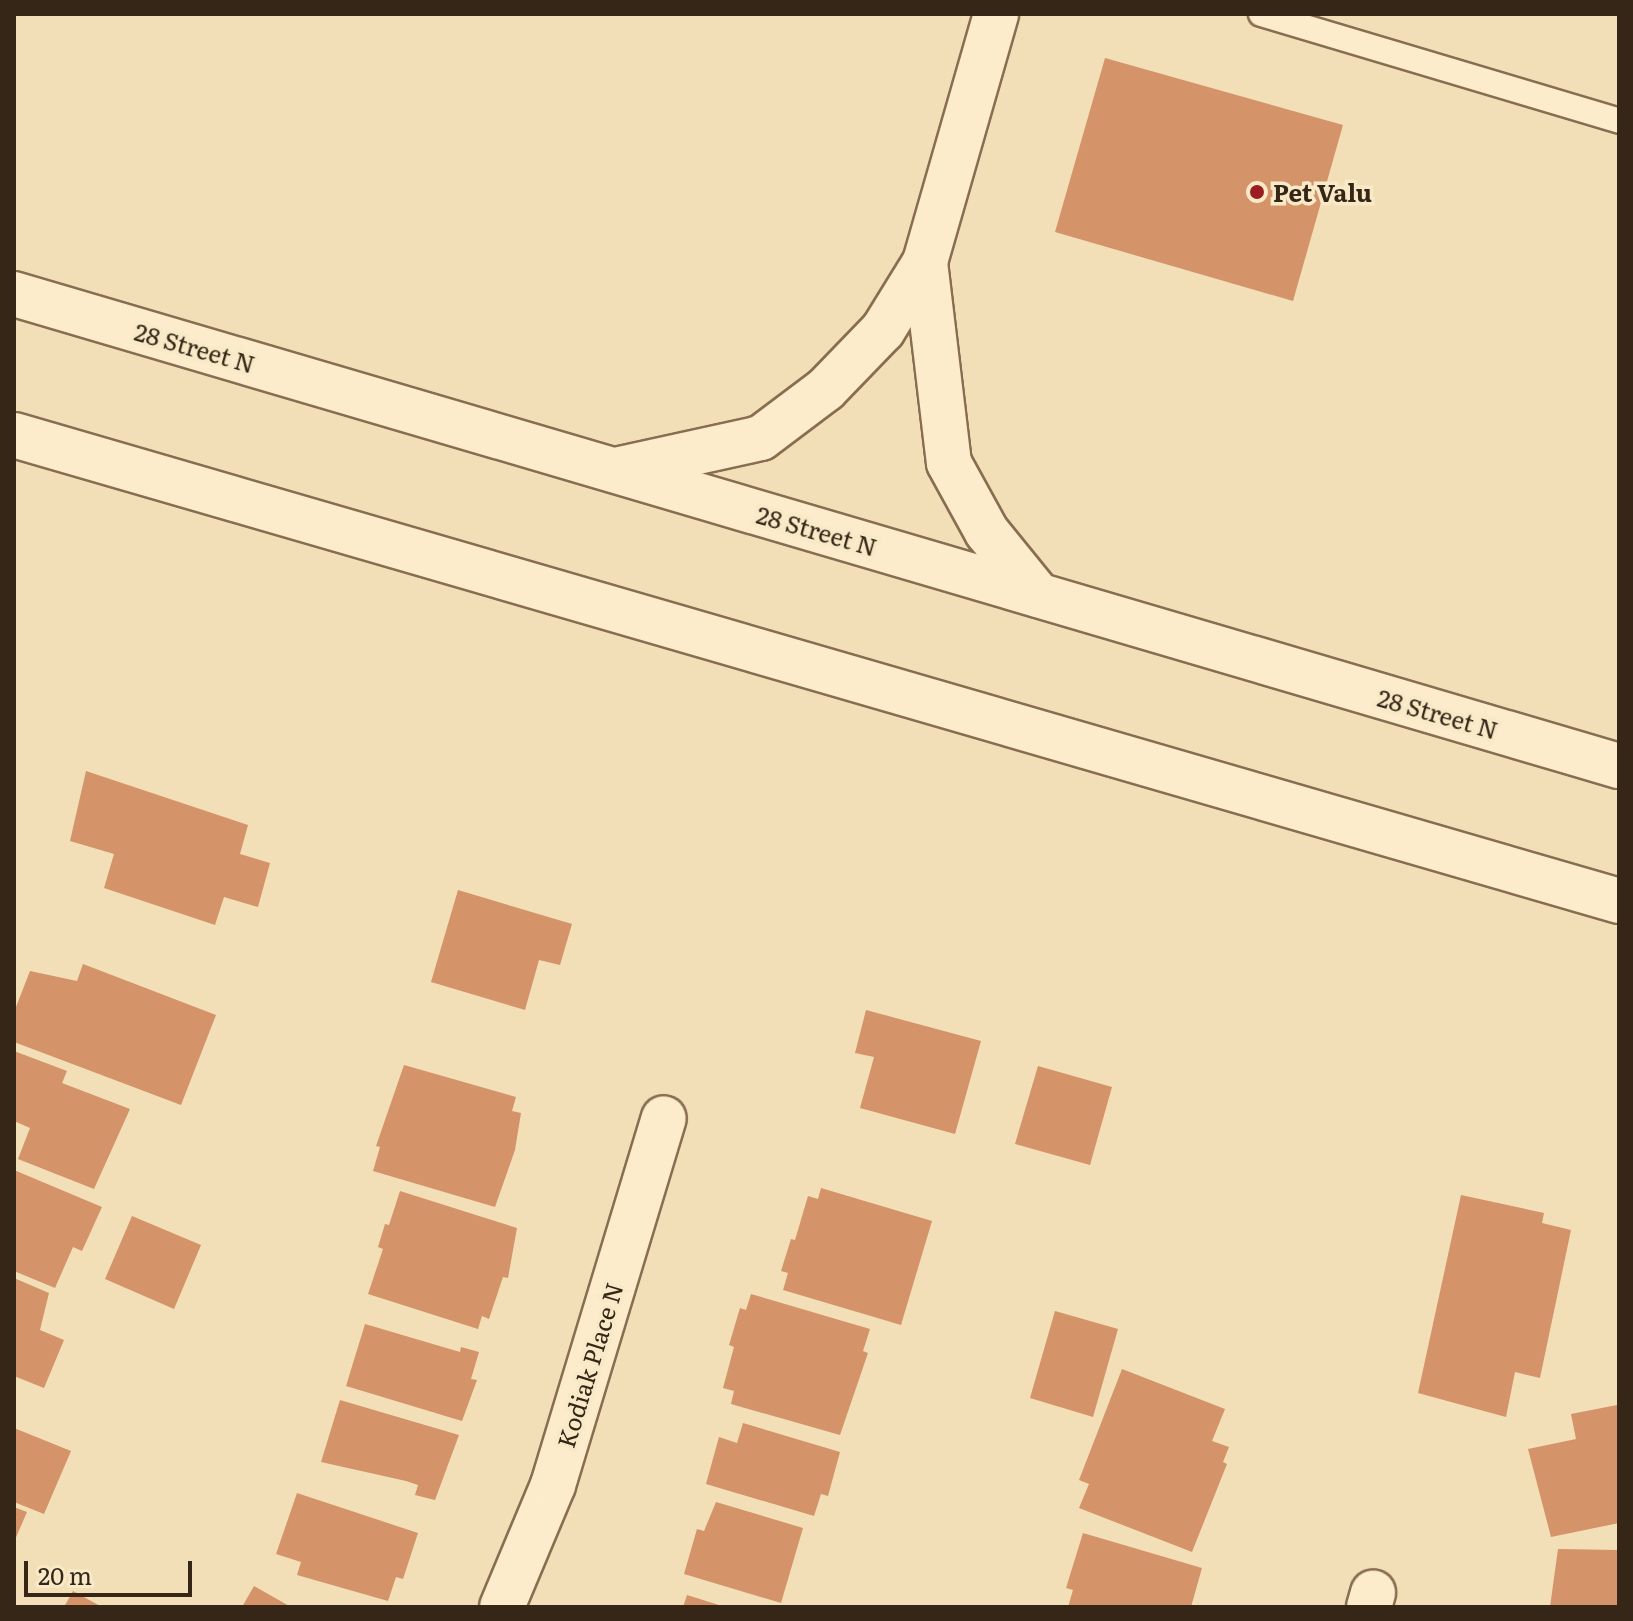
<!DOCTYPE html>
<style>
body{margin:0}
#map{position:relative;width:1633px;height:1621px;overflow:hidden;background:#f2dfb7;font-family:Literata,serif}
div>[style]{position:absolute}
.building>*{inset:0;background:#d49369}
.roads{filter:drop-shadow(2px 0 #886d51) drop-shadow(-2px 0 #886d51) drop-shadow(0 2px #886d51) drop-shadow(0 -2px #886d51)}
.lane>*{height:24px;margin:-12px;padding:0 12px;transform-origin:12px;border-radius:12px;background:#fceccb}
.street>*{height:44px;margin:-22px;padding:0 22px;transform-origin:22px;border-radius:22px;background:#fceccb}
.secondary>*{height:44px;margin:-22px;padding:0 22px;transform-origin:22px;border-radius:22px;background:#fceccb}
.dots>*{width:22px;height:22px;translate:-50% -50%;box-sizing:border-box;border:4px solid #f8e9c7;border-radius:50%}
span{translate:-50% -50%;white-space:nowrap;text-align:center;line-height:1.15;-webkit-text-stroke:7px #f8e9c7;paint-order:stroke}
.poi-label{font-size:24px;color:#352618;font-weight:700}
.left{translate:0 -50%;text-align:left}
.street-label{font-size:24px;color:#352618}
.frame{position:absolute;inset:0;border:16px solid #352618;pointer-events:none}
.scale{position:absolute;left:24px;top:1561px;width:168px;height:36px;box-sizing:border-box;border:4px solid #352618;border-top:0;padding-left:10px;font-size:24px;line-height:28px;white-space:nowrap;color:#352618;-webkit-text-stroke:6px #f8e9c7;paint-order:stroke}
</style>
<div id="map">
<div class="building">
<i style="clip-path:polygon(1105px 58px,1343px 125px,1293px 301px,1055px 232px)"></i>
<i style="clip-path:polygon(86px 771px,248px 825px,240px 854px,270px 863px,258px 907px,224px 897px,215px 925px,104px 888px,114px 854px,70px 841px)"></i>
<i style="clip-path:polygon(458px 890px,572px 924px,560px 965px,539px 960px,525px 1010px,431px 982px)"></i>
<i style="clip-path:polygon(83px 964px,216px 1015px,181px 1105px,14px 1042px,14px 1012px,30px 971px,77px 981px)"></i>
<i style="clip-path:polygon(866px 1010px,981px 1041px,955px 1134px,860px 1108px,874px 1057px,855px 1053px)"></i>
<i style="clip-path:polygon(14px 1051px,67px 1071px,62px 1083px,130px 1109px,94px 1189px,18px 1159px,30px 1128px,14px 1121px)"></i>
<i style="clip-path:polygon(404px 1065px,516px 1097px,512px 1111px,521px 1113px,515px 1150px,495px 1207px,373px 1171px,380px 1147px,376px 1146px)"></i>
<i style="clip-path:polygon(1038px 1066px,1112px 1087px,1090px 1165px,1015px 1144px)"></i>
<i style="clip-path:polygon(14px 1170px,102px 1207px,82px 1251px,73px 1247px,55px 1288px,14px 1271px)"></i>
<i style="clip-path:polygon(821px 1188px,932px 1221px,901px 1325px,783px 1290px,788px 1273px,781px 1271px,791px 1239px,795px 1240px,808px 1196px,818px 1199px)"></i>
<i style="clip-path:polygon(400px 1191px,517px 1228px,508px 1278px,503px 1277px,489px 1319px,482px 1316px,478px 1329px,368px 1294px,383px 1249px,378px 1247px,385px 1224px,389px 1225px)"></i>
<i style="clip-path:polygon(1461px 1195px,1544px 1213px,1542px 1223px,1571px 1230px,1540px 1378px,1515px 1372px,1506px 1417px,1418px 1393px)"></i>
<i style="clip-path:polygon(132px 1216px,201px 1245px,174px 1309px,105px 1279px)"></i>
<i style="clip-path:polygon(14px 1278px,49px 1293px,40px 1330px,64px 1340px,44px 1388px,14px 1376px)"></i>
<i style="clip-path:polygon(751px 1294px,870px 1329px,863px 1351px,868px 1353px,840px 1435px,731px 1404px,734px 1391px,723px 1388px,734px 1347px,729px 1345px,740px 1308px,746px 1310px)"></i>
<i style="clip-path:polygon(1055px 1311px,1118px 1329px,1093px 1417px,1030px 1398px)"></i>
<i style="clip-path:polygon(365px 1324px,460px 1352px,461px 1347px,479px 1352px,471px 1379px,477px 1380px,462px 1421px,346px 1386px)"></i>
<i style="clip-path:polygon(1122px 1369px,1225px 1409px,1212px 1441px,1229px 1447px,1223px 1462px,1227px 1464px,1192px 1552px,1079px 1508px,1089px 1484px,1079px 1480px)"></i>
<i style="clip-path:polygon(1619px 1398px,1619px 1523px,1551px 1537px,1528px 1449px,1576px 1439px,1571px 1414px,1617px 1405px)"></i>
<i style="clip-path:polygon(340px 1400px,459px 1435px,435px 1500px,415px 1495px,418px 1485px,406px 1481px,321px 1462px)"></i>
<i style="clip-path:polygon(743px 1423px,840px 1452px,828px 1496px,821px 1494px,814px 1516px,706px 1484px,719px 1437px,737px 1443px)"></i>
<i style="clip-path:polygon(14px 1428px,71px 1451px,44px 1514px,14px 1502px)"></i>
<i style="clip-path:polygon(297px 1493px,418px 1533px,403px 1579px,396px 1577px,388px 1601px,297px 1575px,301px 1562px,276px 1554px)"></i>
<i style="clip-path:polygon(716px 1502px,803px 1528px,781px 1603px,684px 1574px,697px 1529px,704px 1531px)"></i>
<i style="clip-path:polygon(14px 1507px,27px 1512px,14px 1542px)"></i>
<i style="clip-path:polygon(1083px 1533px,1202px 1568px,1191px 1607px,1068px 1607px,1073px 1590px,1066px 1588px)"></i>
<i style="clip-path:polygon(1558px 1549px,1619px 1550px,1619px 1607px,1550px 1607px)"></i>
<i style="clip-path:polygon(254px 1586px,291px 1607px,242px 1607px)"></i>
<i style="clip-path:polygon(73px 1591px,102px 1607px,64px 1607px)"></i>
<i style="clip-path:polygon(687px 1595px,722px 1606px,722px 1607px,683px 1607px)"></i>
</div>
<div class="roads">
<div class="lane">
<i style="left:1261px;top:14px;width:374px;rotate:16.6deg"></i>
</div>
<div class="street">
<i style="left:502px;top:1607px;width:132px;rotate:-67.3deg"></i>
<i style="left:553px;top:1485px;width:383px;rotate:-73.2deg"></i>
<i style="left:1369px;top:1607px;width:15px;rotate:-74deg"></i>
</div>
<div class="secondary">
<i style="left:925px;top:262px;width:202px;rotate:83.2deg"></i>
<i style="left:949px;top:463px;width:79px;rotate:61.2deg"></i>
<i style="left:987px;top:532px;width:81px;rotate:51deg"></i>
<i style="left:14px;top:294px;width:1673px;rotate:16.39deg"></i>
<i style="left:14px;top:435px;width:1671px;rotate:16.19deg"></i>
<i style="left:620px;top:469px;width:144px;rotate:-12.4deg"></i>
<i style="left:761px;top:438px;width:81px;rotate:-37deg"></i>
<i style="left:826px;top:389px;width:82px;rotate:-46deg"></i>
<i style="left:883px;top:330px;width:80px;rotate:-58.3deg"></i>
<i style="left:925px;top:262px;width:258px;rotate:-74deg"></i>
</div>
</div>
<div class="dots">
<i style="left:1257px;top:192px;background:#9d1c20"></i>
</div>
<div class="poi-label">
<span class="left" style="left:1273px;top:192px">Pet Valu</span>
</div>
<div class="street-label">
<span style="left:195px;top:347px;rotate:16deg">28 Street N</span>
<span style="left:817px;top:530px;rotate:16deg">28 Street N</span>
<span style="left:1438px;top:713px;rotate:16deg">28 Street N</span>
<span style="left:589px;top:1365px;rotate:-73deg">Kodiak Place N</span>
</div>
<div class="frame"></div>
<div class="scale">20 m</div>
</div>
